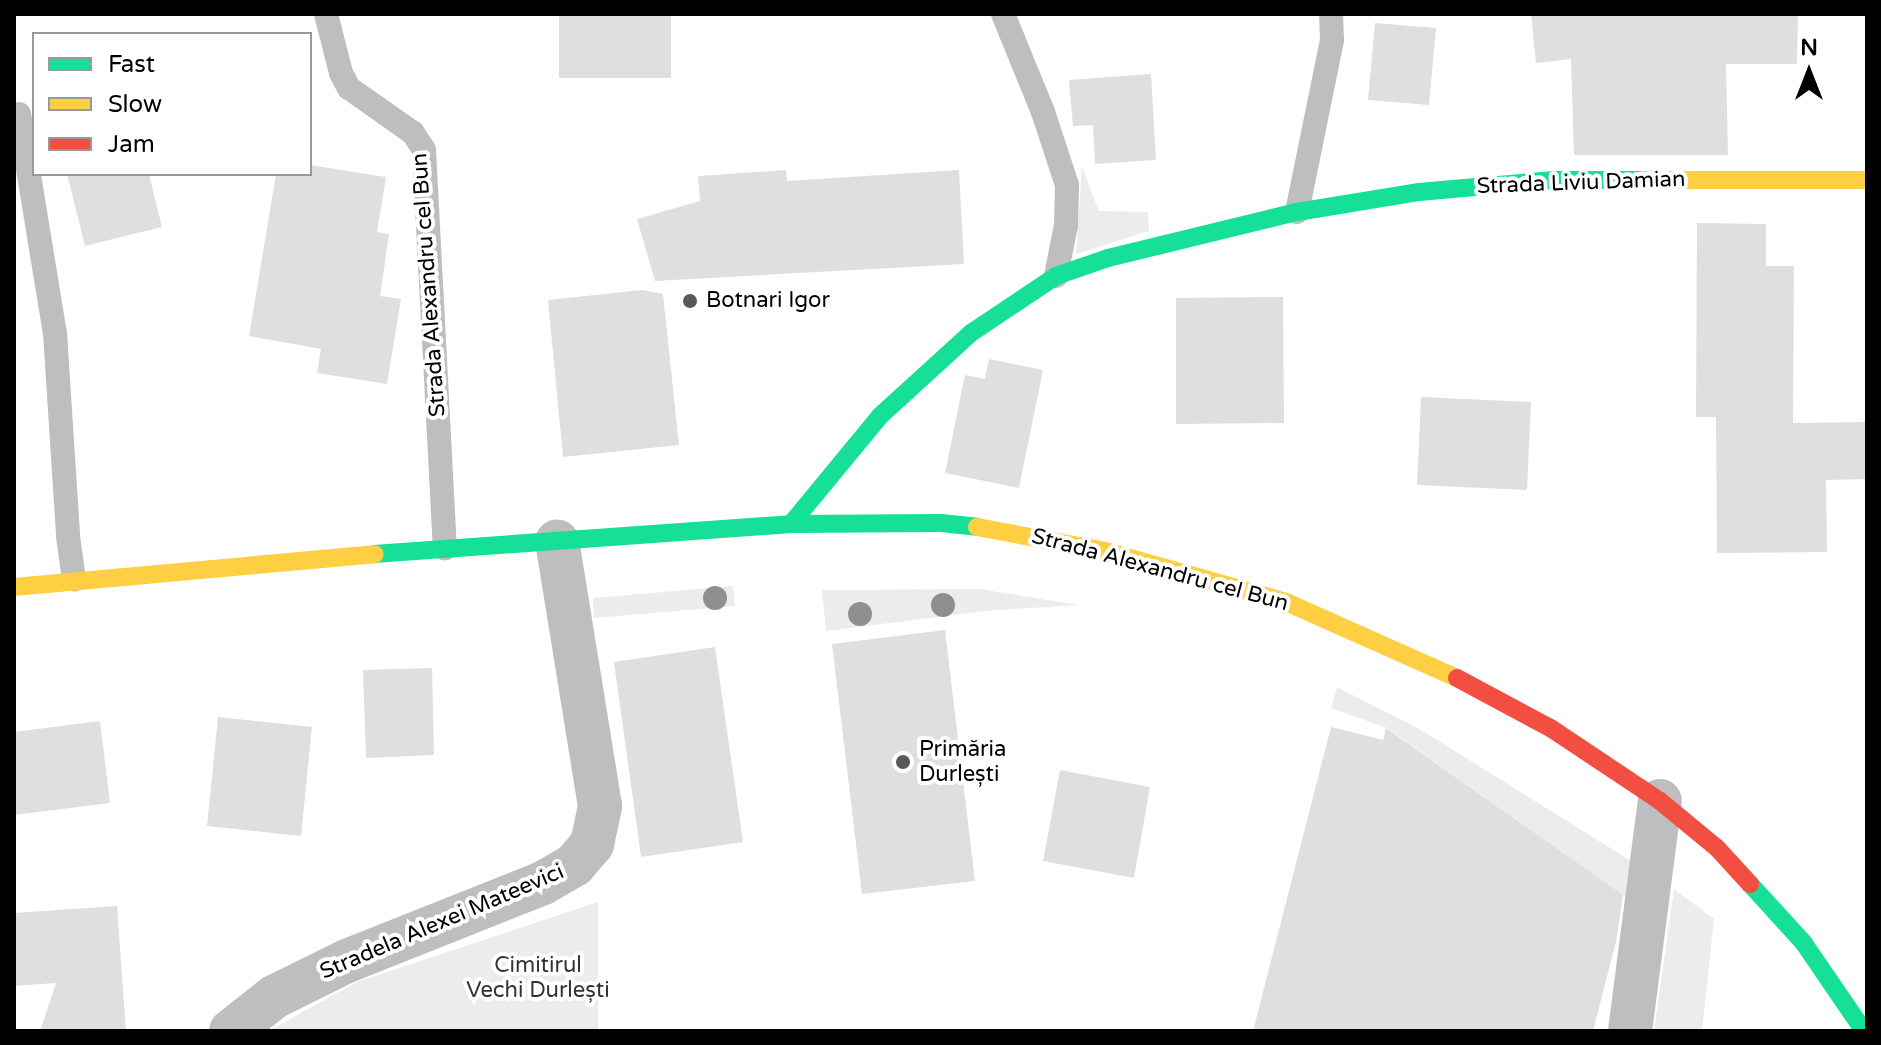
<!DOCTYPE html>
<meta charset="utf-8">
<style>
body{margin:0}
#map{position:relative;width:1881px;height:1045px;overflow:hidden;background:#fff;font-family:"Varela Round",sans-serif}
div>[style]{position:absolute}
.green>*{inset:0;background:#ececec}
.building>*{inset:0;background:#dfdfdf}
.lane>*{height:24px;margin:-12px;padding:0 12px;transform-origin:12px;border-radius:12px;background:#bebebe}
.street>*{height:44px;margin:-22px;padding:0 22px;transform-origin:22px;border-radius:22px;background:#bebebe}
.fast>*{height:18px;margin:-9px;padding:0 9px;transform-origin:9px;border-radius:9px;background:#16e098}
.slow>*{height:18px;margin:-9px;padding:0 9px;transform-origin:9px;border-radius:9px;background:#ffcf43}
.jam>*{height:18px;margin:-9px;padding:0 9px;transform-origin:9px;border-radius:9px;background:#f24e42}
.trees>*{width:24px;height:24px;margin:-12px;border-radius:50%;background:#8f8f8f}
.dots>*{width:22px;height:22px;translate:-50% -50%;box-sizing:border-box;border:4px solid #fff;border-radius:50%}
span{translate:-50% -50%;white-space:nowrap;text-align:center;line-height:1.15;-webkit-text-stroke:8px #fff;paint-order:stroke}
.street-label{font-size:22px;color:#000}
.poi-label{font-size:22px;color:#000}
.left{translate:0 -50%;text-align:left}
.park-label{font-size:22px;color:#333}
.frame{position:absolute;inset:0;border:16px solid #000;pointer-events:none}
.legend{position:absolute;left:32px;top:32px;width:280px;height:144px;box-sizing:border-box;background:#fff;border:2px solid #999;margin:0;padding:10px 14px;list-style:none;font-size:24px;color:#000}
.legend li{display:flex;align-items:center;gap:16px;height:40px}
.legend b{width:40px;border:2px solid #999}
.north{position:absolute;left:1769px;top:32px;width:80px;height:80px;-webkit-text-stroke:6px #fff;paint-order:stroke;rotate:0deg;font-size:22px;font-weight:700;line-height:32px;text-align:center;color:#000}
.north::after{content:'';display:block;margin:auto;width:28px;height:36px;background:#000;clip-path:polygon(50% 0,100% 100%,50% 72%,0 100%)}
</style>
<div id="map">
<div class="green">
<i style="clip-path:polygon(1082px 167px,1099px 211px,1148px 212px,1149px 231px,1076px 254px)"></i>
<i style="clip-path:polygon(733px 586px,735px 606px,594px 618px,593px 598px)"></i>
<i style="clip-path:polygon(979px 589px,1078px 605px,985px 611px,826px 631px,822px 590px)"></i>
<i style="clip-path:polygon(1337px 687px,1421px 730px,1639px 866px,1638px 906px,1387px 728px,1331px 708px)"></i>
<i style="clip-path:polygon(1674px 889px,1714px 919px,1702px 1031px,1654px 1031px)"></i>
<i style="clip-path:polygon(598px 902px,598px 1031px,268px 1031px,357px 982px)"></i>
</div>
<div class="building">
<i style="clip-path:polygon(559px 14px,671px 14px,671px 78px,559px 78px)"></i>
<i style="clip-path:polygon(1531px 14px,1798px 14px,1797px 64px,1726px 64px,1728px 155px,1574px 155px,1571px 59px,1536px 63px)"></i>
<i style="clip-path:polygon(1375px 23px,1436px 28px,1429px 105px,1368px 100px)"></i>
<i style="clip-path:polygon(1151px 74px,1156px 160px,1095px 164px,1093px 125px,1073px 126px,1069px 80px)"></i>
<i style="clip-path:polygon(310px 165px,386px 177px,377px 232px,389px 234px,380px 296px,401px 299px,387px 384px,317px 373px,321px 349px,249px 336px,276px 174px,310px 174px)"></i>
<i style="clip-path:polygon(786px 170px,787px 181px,959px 170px,964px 264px,655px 281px,637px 219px,700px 201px,698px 176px)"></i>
<i style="clip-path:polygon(67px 174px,149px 174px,162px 227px,85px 246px)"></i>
<i style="clip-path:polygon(1697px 223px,1766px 224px,1766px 266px,1794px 266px,1793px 423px,1867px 422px,1867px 479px,1826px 480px,1827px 552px,1717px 553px,1716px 417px,1696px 417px)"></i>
<i style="clip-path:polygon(642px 290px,663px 294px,679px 445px,563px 457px,548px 300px)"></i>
<i style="clip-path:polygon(1283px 297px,1284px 423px,1176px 424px,1176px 298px)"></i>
<i style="clip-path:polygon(989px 359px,1043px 370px,1019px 488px,945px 473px,965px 375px,985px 379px)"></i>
<i style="clip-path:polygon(1421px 397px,1531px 402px,1527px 490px,1417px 485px)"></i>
<i style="clip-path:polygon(945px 630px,975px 881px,862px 894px,832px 644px)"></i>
<i style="clip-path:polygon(715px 647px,743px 842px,641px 857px,614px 662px)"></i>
<i style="clip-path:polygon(432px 668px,434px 755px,366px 758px,363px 670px)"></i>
<i style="clip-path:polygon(218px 717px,312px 727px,301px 836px,207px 826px)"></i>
<i style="clip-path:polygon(100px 721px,110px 803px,14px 815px,14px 732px)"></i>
<i style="clip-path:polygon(1331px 727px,1383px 740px,1386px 728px,1623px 895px,1616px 942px,1593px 1031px,1253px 1031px)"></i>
<i style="clip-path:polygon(1060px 770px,1150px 787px,1134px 878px,1043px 861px)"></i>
<i style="clip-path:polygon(117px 906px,126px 1031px,40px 1031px,56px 983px,14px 986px,14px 913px)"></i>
</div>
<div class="lane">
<i style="left:326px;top:14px;width:61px;rotate:75.7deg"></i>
<i style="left:341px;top:73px;width:17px;rotate:62deg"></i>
<i style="left:349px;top:88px;width:78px;rotate:35.1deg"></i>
<i style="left:413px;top:133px;width:20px;rotate:57deg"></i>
<i style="left:424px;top:150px;width:399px;rotate:87deg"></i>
<i style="left:1003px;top:14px;width:106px;rotate:67.8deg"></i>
<i style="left:1043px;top:112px;width:77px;rotate:71.8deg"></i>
<i style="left:1067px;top:185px;width:40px;rotate:91.4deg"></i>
<i style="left:1066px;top:225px;width:52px;rotate:101.1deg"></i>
<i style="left:19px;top:114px;width:222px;rotate:80.7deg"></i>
<i style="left:55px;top:333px;width:203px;rotate:86.3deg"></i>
<i style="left:68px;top:536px;width:44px;rotate:82.2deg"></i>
<i style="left:1297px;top:212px;width:176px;rotate:-78.5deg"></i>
<i style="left:1332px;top:40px;width:26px;rotate:-92deg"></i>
</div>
<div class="street">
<i style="left:231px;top:1031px;width:55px;rotate:-38.3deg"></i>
<i style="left:274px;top:997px;width:81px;rotate:-26.3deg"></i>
<i style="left:347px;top:961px;width:211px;rotate:-21.7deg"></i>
<i style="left:543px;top:883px;width:36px;rotate:-30deg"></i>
<i style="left:574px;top:865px;width:28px;rotate:-49deg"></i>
<i style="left:592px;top:844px;width:39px;rotate:-78deg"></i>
<i style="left:600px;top:806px;width:268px;rotate:-99.2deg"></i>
<i style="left:1630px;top:1031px;width:232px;rotate:-82.6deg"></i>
</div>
<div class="fast">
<i style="left:791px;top:524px;width:140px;rotate:-50.5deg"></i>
<i style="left:880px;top:416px;width:123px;rotate:-42.4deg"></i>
<i style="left:971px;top:333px;width:102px;rotate:-33.8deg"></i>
<i style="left:1056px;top:276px;width:55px;rotate:-19.1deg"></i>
<i style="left:1108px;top:258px;width:195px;rotate:-13.7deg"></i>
<i style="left:1297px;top:212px;width:124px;rotate:-9.3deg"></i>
<i style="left:1419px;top:192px;width:136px;rotate:-5.1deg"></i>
<i style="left:1554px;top:180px;width:89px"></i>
<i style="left:374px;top:554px;width:418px;rotate:-4.1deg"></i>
<i style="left:791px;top:524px;width:150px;rotate:-0.4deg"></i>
<i style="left:941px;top:523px;width:36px;rotate:6deg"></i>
<i style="left:1750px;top:884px;width:79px;rotate:47.6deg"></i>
<i style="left:1803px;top:942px;width:108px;rotate:55.6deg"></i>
</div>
<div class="slow">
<i style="left:1643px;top:180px;width:224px"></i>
<i style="left:977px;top:527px;width:130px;rotate:10.6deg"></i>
<i style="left:1105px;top:551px;width:188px;rotate:15.7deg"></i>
<i style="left:1286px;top:602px;width:187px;rotate:24deg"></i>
<i style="left:14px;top:587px;width:362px;rotate:-5.2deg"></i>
</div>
<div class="jam">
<i style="left:1457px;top:678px;width:108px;rotate:28.2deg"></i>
<i style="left:1552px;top:729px;width:130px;rotate:33.7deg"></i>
<i style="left:1660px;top:801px;width:74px;rotate:39.5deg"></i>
<i style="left:1717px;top:848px;width:49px;rotate:47.5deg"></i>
</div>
<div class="trees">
<i style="left:715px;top:598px"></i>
<i style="left:943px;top:605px"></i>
<i style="left:860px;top:614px"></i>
</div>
<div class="dots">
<i style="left:690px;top:301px;background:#595959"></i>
<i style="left:903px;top:762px;background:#595959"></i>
</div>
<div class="street-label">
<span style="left:1581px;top:183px;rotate:-2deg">Strada Liviu Damian</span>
<span style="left:429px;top:285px;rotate:-94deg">Strada Alexandru cel Bun</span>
<span style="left:1160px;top:570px;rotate:15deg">Strada Alexandru cel Bun</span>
<span style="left:442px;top:922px;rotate:-23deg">Stradela Alexei Mateevici</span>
</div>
<div class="poi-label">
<span class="left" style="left:706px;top:301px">Botnari Igor</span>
<span class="left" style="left:919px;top:762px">Primăria<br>Durlești</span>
</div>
<div class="park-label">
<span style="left:538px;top:978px">Cimitirul<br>Vechi Durlești</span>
</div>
<div class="frame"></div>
<ul class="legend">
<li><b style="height:10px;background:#16e098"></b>Fast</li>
<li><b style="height:10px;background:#ffcf43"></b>Slow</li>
<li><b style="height:10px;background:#f24e42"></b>Jam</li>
</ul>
<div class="north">N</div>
</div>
